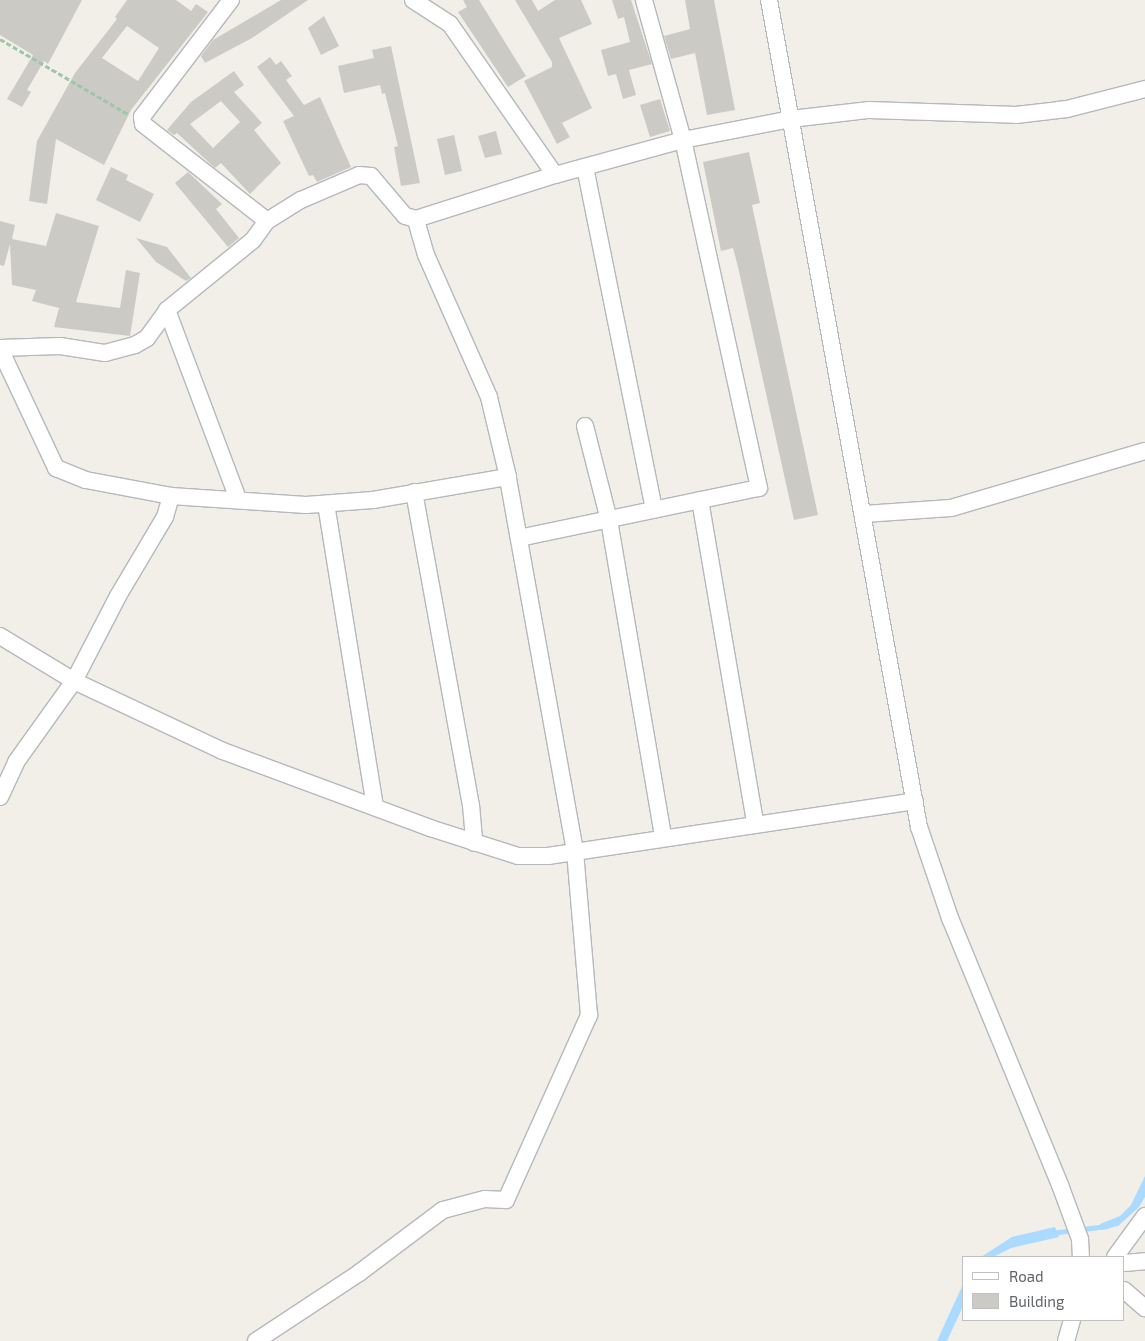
<!DOCTYPE html>
<style>
body{margin:0}
#map{position:relative;width:1145px;height:1341px;overflow:hidden;background:#f1efe8;font-family:"Exo 2",sans-serif}
div>[style]{position:absolute}
.water>*{inset:0;background:#aadaff}
.stream>*{height:5px;margin:-2.5px;padding:0 2.5px;transform-origin:2.5px;border-radius:2.5px;background:#aadaff}
.building>*{inset:0;background:#cccac5}
.path>*{height:3px;margin-top:-1.5px;transform-origin:0;background:repeating-linear-gradient(90deg,#9cc7a9 0 5px,transparent 0 7.5px)}
.roads{filter:drop-shadow(1px 0 #b5b8bc) drop-shadow(-1px 0 #b5b8bc) drop-shadow(0 1px #b5b8bc) drop-shadow(0 -1px #b5b8bc)}
.minor>*{height:16px;margin:-8px;padding:0 8px;transform-origin:8px;border-radius:8px;background:#fff}
span{translate:-50% -50%;white-space:nowrap;text-align:center;line-height:1.15;-webkit-text-stroke:4px #fff;paint-order:stroke}
.legend{position:absolute;left:962px;top:1256px;width:162px;height:65px;box-sizing:border-box;background:#fff;border:1px solid #bfc1c3;margin:0;padding:6px 9px;list-style:none;font-size:15px;color:#5f6368}
.legend li{display:flex;align-items:center;gap:10px;height:25px}
.legend b{width:25px;border:1px solid #bfc1c3}
</style>
<div id="map">
<div class="water">
<i style="clip-path:polygon(1145px 1176px,1145px 1197px,1139px 1207px,1118px 1226px,1101px 1230px,1100px 1224px,1120px 1216px,1131px 1205px)"></i>
<i style="clip-path:polygon(1055px 1227px,1059px 1237px,1011px 1248px,993px 1257px,981px 1257px,1012px 1237px)"></i>
<i style="clip-path:polygon(964px 1282px,964px 1304px,947px 1341px,937px 1341px)"></i>
</div>
<div class="stream">
<i style="left:1051px;top:1233px;width:56px;rotate:-7.1deg"></i>
</div>
<div class="building">
<i style="clip-path:polygon(0 0,82px 0,48px 64px,44px 61px,27px 90px,31px 92px,22px 107px,7px 99px,33px 55px,0 35px)"></i>
<i style="clip-path:polygon(evenodd,127px 0,176px 0,191px 11px,196px 4px,208px 12px,131px 110px,104px 165px,56px 139px,47px 204px,29px 201px,37px 141px,75px 73px,117px 19px,115px 17px,127px 0,127px 26px,159px 48px,138px 81px,102px 58px,127px 26px)"></i>
<i style="clip-path:polygon(281px 0,308px 0,252px 38px,205px 63px,201px 56px,213px 40px)"></i>
<i style="clip-path:polygon(463px 0,479px 0,526px 76px,508px 87px,458px 12px,467px 7px)"></i>
<i style="clip-path:polygon(515px 0,532px 0,538px 11px,555px 0,581px 0,592px 24px,559px 38px,592px 108px,562px 123px,570px 137px,557px 144px,524px 81px,552px 67px,552px 62px)"></i>
<i style="clip-path:polygon(612px 0,631px 0,652px 64px,629px 70px,636px 95px,623px 99px,616px 74px,608px 76px,601px 50px,630px 42px,624px 17px,618px 19px)"></i>
<i style="clip-path:polygon(685px 0,714px 0,735px 110px,707px 115px,695px 53px,671px 59px,664px 36px,690px 29px)"></i>
<i style="clip-path:polygon(324px 16px,339px 46px,321px 55px,308px 28px)"></i>
<i style="clip-path:polygon(391px 46px,420px 183px,401px 186px,394px 147px,398px 146px,385px 93px,382px 94px,380px 85px,344px 93px,338px 66px,374px 58px,372px 50px)"></i>
<i style="clip-path:polygon(270px 57px,276px 65px,281px 61px,292px 76px,286px 80px,304px 105px,320px 97px,351px 167px,317px 182px,313px 175px,309px 176px,283px 121px,294px 116px,257px 67px)"></i>
<i style="clip-path:polygon(evenodd,234px 71px,244px 85px,234px 92px,262px 123px,254px 130px,281px 163px,250px 194px,221px 163px,215px 168px,177px 133px,174px 135px,167px 130px,191px 102px,234px 71px,221px 101px,240px 122px,213px 148px,190px 124px,221px 101px)"></i>
<i style="clip-path:polygon(660px 99px,670px 131px,650px 137px,640px 105px)"></i>
<i style="clip-path:polygon(496px 131px,502px 154px,485px 158px,478px 136px)"></i>
<i style="clip-path:polygon(454px 135px,462px 171px,445px 175px,437px 139px)"></i>
<i style="clip-path:polygon(749px 152px,760px 203px,752px 205px,818px 515px,794px 520px,738px 267px,733px 248px,721px 251px,703px 162px)"></i>
<i style="clip-path:polygon(111px 167px,128px 175px,126px 180px,154px 194px,140px 222px,96px 200px)"></i>
<i style="clip-path:polygon(188px 172px,222px 204px,216px 209px,239px 238px,228px 247px,175px 183px)"></i>
<i style="clip-path:polygon(56px 213px,99px 226px,76px 302px,120px 308px,126px 270px,140px 273px,130px 336px,54px 327px,59px 308px,32px 301px,36px 290px,12px 285px,10px 244px,4px 266px,0 265px,0 221px,15px 225px,12px 239px,46px 246px)"></i>
<i style="clip-path:polygon(136px 238px,167px 247px,191px 278px,186px 281px,156px 262px)"></i>
</div>
<div class="path">
<i style="left:0;top:39px;width:148px;rotate:30.4deg"></i>
</div>
<div class="roads">
<div class="minor">
<i style="left:231px;top:0;width:147px;rotate:127.3deg"></i>
<i style="left:142px;top:117px;width:7px;rotate:82deg"></i>
<i style="left:143px;top:124px;width:157px;rotate:38deg"></i>
<i style="left:413px;top:0;width:44px;rotate:33deg"></i>
<i style="left:450px;top:24px;width:184px;rotate:55.2deg"></i>
<i style="left:769px;top:0;width:840px;rotate:79.72deg"></i>
<i style="left:919px;top:827px;width:96px;rotate:71.2deg"></i>
<i style="left:950px;top:918px;width:289px;rotate:67.6deg"></i>
<i style="left:1060px;top:1185px;width:58px;rotate:69.7deg"></i>
<i style="left:1080px;top:1239px;width:18px;rotate:87deg"></i>
<i style="left:585px;top:167px;width:349px;rotate:78.6deg"></i>
<i style="left:167px;top:310px;width:202px;rotate:69.4deg"></i>
<i style="left:0;top:348px;width:60px;rotate:-1.9deg"></i>
<i style="left:60px;top:346px;width:46px;rotate:8.8deg"></i>
<i style="left:105px;top:353px;width:31px;rotate:-15deg"></i>
<i style="left:135px;top:345px;width:14px;rotate:-30deg"></i>
<i style="left:147px;top:338px;width:34px;rotate:-54deg"></i>
<i style="left:167px;top:310px;width:111px;rotate:-39.1deg"></i>
<i style="left:253px;top:240px;width:24px;rotate:-54deg"></i>
<i style="left:267px;top:221px;width:40px;rotate:-32deg"></i>
<i style="left:301px;top:200px;width:63px;rotate:-23.3deg"></i>
<i style="left:359px;top:175px;width:12px;rotate:5deg"></i>
<i style="left:371px;top:176px;width:52px;rotate:49.6deg"></i>
<i style="left:405px;top:216px;width:11px;rotate:15deg"></i>
<i style="left:0;top:349px;width:132px;rotate:64.8deg"></i>
<i style="left:56px;top:468px;width:32px;rotate:22deg"></i>
<i style="left:86px;top:480px;width:86px;rotate:10.7deg"></i>
<i style="left:171px;top:496px;width:135px;rotate:3.8deg"></i>
<i style="left:306px;top:505px;width:67px;rotate:-4.3deg"></i>
<i style="left:373px;top:500px;width:137px;rotate:-9.7deg"></i>
<i style="left:585px;top:426px;width:97px;rotate:75.7deg"></i>
<i style="left:609px;top:520px;width:322px;rotate:80.3deg"></i>
<i style="left:414px;top:492px;width:318px;rotate:79.7deg"></i>
<i style="left:471px;top:805px;width:38px;rotate:85deg"></i>
<i style="left:700px;top:500px;width:328px;rotate:80.3deg"></i>
<i style="left:326px;top:504px;width:307px;rotate:80.8deg"></i>
<i style="left:864px;top:514px;width:87px;rotate:-3.9deg"></i>
<i style="left:951px;top:508px;width:202px;rotate:-16.4deg"></i>
<i style="left:519px;top:538px;width:245px;rotate:-11.8deg"></i>
<i style="left:759px;top:488px;width:356px;rotate:-102.3deg"></i>
<i style="left:683px;top:140px;width:145px;rotate:-105.6deg"></i>
<i style="left:0;top:636px;width:87px;rotate:31.3deg"></i>
<i style="left:74px;top:681px;width:165px;rotate:25.2deg"></i>
<i style="left:223px;top:751px;width:221px;rotate:20.4deg"></i>
<i style="left:430px;top:828px;width:92px;rotate:17.7deg"></i>
<i style="left:518px;top:856px;width:30px"></i>
<i style="left:548px;top:856px;width:371px;rotate:-8.5deg"></i>
<i style="left:0;top:797px;width:38px;rotate:-65deg"></i>
<i style="left:16px;top:762px;width:100px;rotate:-54.4deg"></i>
<i style="left:74px;top:681px;width:96px;rotate:-62.6deg"></i>
<i style="left:118px;top:596px;width:92px;rotate:-59.3deg"></i>
<i style="left:165px;top:517px;width:22px;rotate:-74deg"></i>
<i style="left:1115px;top:1257px;width:51px;rotate:-53.8deg"></i>
<i style="left:1124px;top:1263px;width:21px;rotate:-5deg"></i>
<i style="left:1124px;top:1290px;width:28px;rotate:41deg"></i>
<i style="left:256px;top:1341px;width:123px;rotate:-33.4deg"></i>
<i style="left:359px;top:1273px;width:105px;rotate:-36.9deg"></i>
<i style="left:443px;top:1210px;width:43px;rotate:-14.7deg"></i>
<i style="left:485px;top:1199px;width:21px;rotate:3deg"></i>
<i style="left:506px;top:1200px;width:203px;rotate:-65.8deg"></i>
<i style="left:589px;top:1015px;width:165px;rotate:-94.9deg"></i>
<i style="left:575px;top:851px;width:380px;rotate:-100.2deg"></i>
<i style="left:508px;top:477px;width:82px;rotate:-103.4deg"></i>
<i style="left:489px;top:397px;width:155px;rotate:-113.9deg"></i>
<i style="left:426px;top:255px;width:37px;rotate:-106deg"></i>
<i style="left:416px;top:219px;width:146px;rotate:-17.6deg"></i>
<i style="left:555px;top:175px;width:133px;rotate:-15.3deg"></i>
<i style="left:683px;top:140px;width:110px;rotate:-11deg"></i>
<i style="left:791px;top:119px;width:79px;rotate:-6.6deg"></i>
<i style="left:869px;top:110px;width:147px;rotate:1.9deg"></i>
<i style="left:1016px;top:115px;width:51px;rotate:-6.7deg"></i>
<i style="left:1067px;top:109px;width:81px;rotate:-14.4deg"></i>
<i style="left:1066px;top:1341px;width:22px;rotate:-74deg"></i>
</div>
</div>
<ul class="legend">
<li><b style="height:6px;background:#fff"></b>Road</li>
<li><b style="height:14px;background:#cccac5"></b>Building</li>
</ul>
</div>
